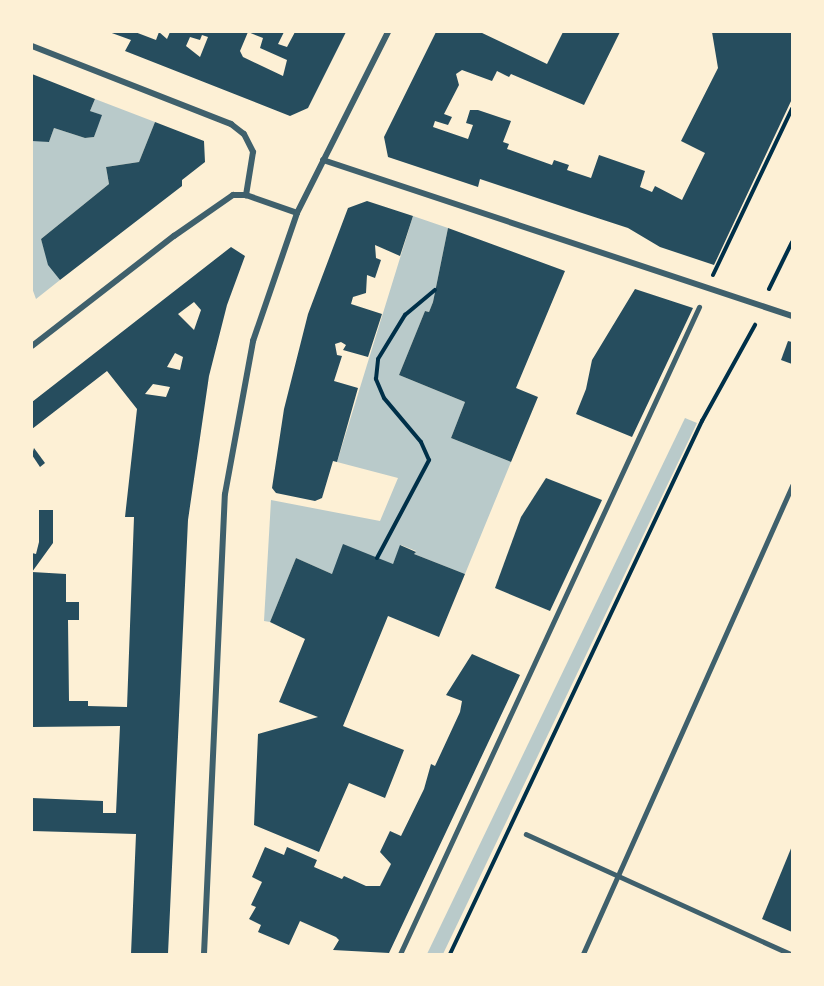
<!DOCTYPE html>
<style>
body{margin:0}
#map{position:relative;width:824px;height:986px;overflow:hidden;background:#fdf0d5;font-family:"DejaVu Sans",sans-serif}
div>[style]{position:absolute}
.green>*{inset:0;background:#b9caca}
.building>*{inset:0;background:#264d5e}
.path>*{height:4px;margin:-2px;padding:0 2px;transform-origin:2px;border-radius:2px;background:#003049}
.service>*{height:4.5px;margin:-2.25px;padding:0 2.25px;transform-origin:2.25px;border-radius:2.25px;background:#3f606c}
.pedestrian>*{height:5px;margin:-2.5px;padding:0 2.5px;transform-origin:2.5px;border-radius:2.5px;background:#3f606c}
.minor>*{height:6px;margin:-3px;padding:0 3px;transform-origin:3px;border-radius:3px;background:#3f606c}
span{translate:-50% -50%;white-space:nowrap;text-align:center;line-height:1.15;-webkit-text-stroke:6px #fdf0d5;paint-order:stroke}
.frame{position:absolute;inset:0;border:33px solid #fdf0d5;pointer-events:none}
</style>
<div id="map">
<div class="green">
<i style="clip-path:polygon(95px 99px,155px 122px,139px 162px,106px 167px,109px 184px,41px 239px,49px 265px,60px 280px,36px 299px,32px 288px,32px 139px,49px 142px,54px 128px,85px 138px,94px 137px,101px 115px,90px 111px)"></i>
<i style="clip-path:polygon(413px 216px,448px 228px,433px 302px,429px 312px,425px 311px,399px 375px,465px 402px,451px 438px,511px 462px,465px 574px,414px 554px,416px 551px,401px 545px,393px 564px,332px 574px,296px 558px,270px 622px,264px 621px,271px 500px,380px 521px,398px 478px,337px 462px)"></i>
<i style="clip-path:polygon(685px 418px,697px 423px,443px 954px,427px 954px)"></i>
</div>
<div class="building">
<i style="clip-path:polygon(evenodd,109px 32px,135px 32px,156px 40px,159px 32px,167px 39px,170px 32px,284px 32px,278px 44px,287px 47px,295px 32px,346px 32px,308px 108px,290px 116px,125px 51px,131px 40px,109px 32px,248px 32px,263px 38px,260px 48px,287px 60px,283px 76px,243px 57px,240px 51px,248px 32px,109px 32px,202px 35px,208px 37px,200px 57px,186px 46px,190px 37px,200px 40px,202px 35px)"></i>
<i style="clip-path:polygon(436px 32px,480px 32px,547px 64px,563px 32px,620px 32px,584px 105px,511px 74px,509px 77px,497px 71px,492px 81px,462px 70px,456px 74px,459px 85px,444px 114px,452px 117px,448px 125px,435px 121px,433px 127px,468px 139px,473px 125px,466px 123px,470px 110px,478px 110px,511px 121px,503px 142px,509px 144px,507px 149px,552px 165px,554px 160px,569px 165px,567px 170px,591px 178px,599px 155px,645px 171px,640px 187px,652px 192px,655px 186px,682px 200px,705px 153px,681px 141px,718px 68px,712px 32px,792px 32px,792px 99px,714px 265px,660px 247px,628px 228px,579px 212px,480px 179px,478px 187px,388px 157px,384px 137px)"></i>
<i style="clip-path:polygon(32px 74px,95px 99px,90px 111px,102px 115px,94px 137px,85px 138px,54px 128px,49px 142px,32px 141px)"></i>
<i style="clip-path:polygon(155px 122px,204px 141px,205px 162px,182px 180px,182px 186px,60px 280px,48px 265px,41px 239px,109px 184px,106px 167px,139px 162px)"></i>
<i style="clip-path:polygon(367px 201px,413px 216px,400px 256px,375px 245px,376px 258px,381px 260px,375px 278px,367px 275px,366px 293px,353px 297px,351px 304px,382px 314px,368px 357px,343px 350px,346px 345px,341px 342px,335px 344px,337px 355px,342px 356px,334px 381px,358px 388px,337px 462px,333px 461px,322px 498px,315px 501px,276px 493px,272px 488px,284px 409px,308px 314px,348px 208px)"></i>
<i style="clip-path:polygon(448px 228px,565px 271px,516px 388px,538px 397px,511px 462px,451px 438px,465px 402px,399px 375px,425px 311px,429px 312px,433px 302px)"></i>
<i style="clip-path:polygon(evenodd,231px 247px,245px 256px,227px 305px,209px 376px,188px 520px,168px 954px,131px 954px,136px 834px,32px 831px,32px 798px,103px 801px,103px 813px,116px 813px,120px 726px,32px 727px,32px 572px,66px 574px,66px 602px,79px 602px,79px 620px,68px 620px,69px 701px,88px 701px,88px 706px,127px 707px,134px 517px,125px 517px,137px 409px,107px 371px,32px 429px,32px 402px,231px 247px,194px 302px,201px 310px,194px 330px,178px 314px,194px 302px,231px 247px,175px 353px,183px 357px,180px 370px,167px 367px,175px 353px,231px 247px,153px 384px,170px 387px,166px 397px,145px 394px,153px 384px)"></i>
<i style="clip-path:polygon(635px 289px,693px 308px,632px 437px,576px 414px,586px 389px,592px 360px)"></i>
<i style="clip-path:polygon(788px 341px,792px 342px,792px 364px,781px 360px)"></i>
<i style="clip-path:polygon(34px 448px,45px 463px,40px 467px,32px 455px)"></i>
<i style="clip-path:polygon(546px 478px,602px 500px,550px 611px,495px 588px,521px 517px)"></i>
<i style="clip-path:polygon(39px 510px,53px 510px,53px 543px,32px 572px,32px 553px,36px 554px,39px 542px)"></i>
<i style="clip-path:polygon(343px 544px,393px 564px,400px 545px,416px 552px,414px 554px,465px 574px,439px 637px,388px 616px,343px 726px,404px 750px,385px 798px,349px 783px,319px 852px,254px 825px,258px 734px,318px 717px,279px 702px,305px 639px,270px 622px,296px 558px,332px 574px)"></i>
<i style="clip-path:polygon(472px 654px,520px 675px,389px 953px,333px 950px,339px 940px,336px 937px,300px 921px,289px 945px,258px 932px,261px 925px,249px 919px,256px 907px,251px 905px,262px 882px,252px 877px,265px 847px,284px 855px,287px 847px,317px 860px,314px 867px,342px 879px,344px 876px,366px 886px,380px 886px,391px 864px,380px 852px,390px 831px,401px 836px,424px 789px,431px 764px,435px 766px,460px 712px,462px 701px,446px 695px)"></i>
<i style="clip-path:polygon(792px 846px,792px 932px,762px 919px)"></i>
</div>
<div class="path">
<i style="left:713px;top:275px;width:184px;rotate:-64.6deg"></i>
<i style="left:769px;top:289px;width:52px;rotate:-63.9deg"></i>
<i style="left:377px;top:558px;width:111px;rotate:-62deg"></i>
<i style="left:429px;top:460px;width:20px;rotate:-114deg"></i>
<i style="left:421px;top:442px;width:57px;rotate:-130.1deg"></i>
<i style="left:384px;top:398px;width:21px;rotate:-113deg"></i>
<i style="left:376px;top:379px;width:20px;rotate:-84deg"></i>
<i style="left:378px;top:359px;width:52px;rotate:-58.5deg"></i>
<i style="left:405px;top:315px;width:39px;rotate:-40deg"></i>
<i style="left:450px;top:954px;width:590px;rotate:-64.7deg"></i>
<i style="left:702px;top:421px;width:110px;rotate:-61.1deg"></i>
</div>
<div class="service">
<i style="left:526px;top:834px;width:291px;rotate:24.4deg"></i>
<i style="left:583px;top:954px;width:513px;rotate:-65.94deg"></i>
</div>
<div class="pedestrian">
<i style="left:400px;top:954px;width:713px;rotate:-65.2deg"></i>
</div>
<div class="minor">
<i style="left:32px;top:46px;width:214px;rotate:21.4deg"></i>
<i style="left:231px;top:124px;width:16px;rotate:38deg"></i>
<i style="left:244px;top:134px;width:20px;rotate:63deg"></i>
<i style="left:253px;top:152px;width:44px;rotate:99.2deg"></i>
<i style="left:323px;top:160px;width:494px;rotate:18.4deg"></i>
<i style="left:32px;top:346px;width:180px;rotate:-37.8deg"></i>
<i style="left:174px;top:236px;width:72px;rotate:-34.8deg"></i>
<i style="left:233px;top:195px;width:13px"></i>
<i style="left:246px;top:195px;width:54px;rotate:19.4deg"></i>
<i style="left:204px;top:954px;width:460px;rotate:-87.4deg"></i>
<i style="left:225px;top:494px;width:156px;rotate:-79.6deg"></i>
<i style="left:253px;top:341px;width:135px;rotate:-71deg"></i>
<i style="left:297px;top:213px;width:203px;rotate:-63.3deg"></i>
</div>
<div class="frame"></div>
</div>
